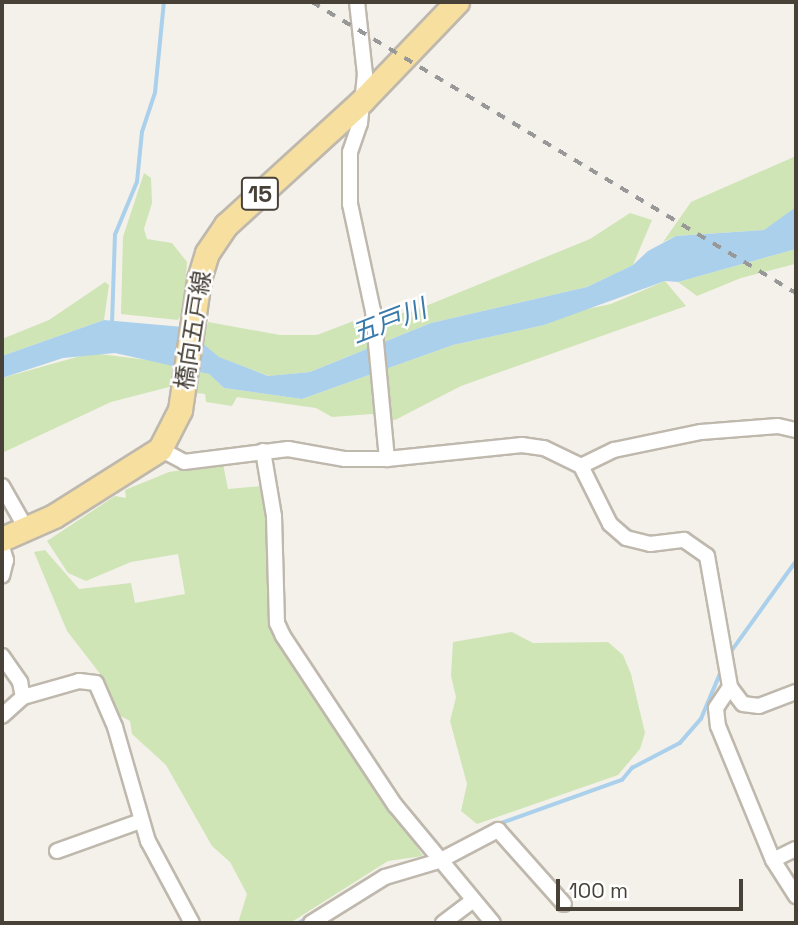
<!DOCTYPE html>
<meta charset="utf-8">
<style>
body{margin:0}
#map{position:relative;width:798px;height:925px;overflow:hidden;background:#f4f1ea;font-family:"Space Grotesk","Noto Sans JP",sans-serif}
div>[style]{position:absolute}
.green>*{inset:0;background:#cfe5b6}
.water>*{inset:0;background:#abd0eb}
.stream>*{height:3.5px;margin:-1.75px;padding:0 1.75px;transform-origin:1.75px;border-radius:1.75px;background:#abd0eb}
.roads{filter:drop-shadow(2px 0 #bfb8ad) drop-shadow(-2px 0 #bfb8ad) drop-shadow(0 2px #bfb8ad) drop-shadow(0 -2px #bfb8ad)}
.street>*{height:14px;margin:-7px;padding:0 7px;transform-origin:7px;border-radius:7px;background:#fff}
.primary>*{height:23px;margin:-11.5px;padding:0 11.5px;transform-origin:11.5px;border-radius:11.5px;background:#f7dfa0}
.rail>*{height:3.5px;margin-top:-1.75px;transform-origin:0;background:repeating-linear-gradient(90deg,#989898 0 9px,transparent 0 18px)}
span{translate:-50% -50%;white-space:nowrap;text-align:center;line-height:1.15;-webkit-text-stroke:5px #fff;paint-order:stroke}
.shield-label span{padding:2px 5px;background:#fff;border:2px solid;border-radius:5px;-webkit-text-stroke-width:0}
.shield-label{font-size:23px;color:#474138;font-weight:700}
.street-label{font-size:24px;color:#474138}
.water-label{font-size:26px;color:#397aab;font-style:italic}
.frame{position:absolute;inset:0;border:4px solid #474138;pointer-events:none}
.scale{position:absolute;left:556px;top:879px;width:187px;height:32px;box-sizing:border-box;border:4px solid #474138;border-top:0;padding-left:9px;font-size:21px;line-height:24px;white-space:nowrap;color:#474138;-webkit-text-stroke:5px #fff;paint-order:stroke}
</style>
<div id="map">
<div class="green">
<i style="clip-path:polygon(796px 156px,796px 207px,782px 219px,764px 230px,676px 236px,663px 242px,691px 202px)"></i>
<i style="clip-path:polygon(144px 173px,151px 178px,152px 203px,144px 229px,147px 239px,172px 243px,187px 262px,184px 308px,178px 320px,121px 314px,123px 237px)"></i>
<i style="clip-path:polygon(630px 213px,652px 220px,633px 265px,587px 287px,431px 323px,310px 372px,269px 376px,218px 357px,202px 343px,208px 322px,280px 335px,317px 335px,364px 317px,411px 312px,590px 239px)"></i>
<i style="clip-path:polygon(796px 249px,795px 264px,741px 278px,697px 296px,678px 282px)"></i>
<i style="clip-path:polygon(665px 281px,686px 306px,461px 386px,395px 420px,372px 414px,332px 417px,316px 408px,237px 397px,232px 406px,206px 402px,205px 394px,195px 393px,197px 370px,209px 374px,224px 388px,302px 399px,453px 345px,544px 325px,573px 312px,611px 304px)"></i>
<i style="clip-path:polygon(105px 282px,109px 285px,104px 320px,2px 356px,2px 339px,49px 320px)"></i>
<i style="clip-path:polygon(91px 353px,172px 363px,173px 386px,111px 402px,2px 453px,2px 378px)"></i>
<i style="clip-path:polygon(223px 464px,228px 489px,262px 486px,271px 566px,272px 632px,423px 856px,388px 861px,290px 923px,238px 923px,247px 894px,230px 862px,212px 846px,166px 765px,132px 734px,130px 721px,117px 714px,101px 675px,67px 631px,34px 552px,45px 550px,79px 589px,131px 583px,135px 603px,185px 594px,178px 554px,131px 562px,86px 581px,68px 573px,47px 541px,115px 496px,126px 498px,125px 490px,169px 472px)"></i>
<i style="clip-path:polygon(512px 632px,533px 643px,608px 642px,623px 655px,631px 674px,645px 733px,640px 749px,618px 775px,477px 824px,461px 811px,467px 784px,450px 721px,456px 697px,451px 676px,453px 642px)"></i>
</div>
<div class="water">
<i style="clip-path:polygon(796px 207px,796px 249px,678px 282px,665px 281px,544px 325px,453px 345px,302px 399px,224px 388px,209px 374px,115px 353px,63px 358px,2px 378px,2px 356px,104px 320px,183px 327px,219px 357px,268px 376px,310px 372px,431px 323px,587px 287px,633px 265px,648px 251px,676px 236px,764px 230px)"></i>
</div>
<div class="stream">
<i style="left:112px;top:324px;width:89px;rotate:-88.1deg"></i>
<i style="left:115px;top:235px;width:57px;rotate:-67.5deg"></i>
<i style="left:137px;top:182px;width:50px;rotate:-84.3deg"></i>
<i style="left:142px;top:132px;width:41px;rotate:-71.6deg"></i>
<i style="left:155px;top:93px;width:91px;rotate:-84.4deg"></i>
<i style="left:730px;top:653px;width:113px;rotate:-54.3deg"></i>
<i style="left:496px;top:825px;width:134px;rotate:-19.7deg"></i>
<i style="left:622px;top:780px;width:16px;rotate:-50deg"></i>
<i style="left:632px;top:768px;width:54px;rotate:-27.5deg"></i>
<i style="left:680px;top:743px;width:32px;rotate:-49deg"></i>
<i style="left:701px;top:719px;width:54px;rotate:-67.2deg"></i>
<i style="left:371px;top:878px;width:41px;rotate:-21.5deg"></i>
<i style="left:299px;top:923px;width:12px;rotate:-31deg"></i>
</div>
<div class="roads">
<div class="street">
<i style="left:357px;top:2px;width:72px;rotate:83.7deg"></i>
<i style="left:365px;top:74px;width:49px;rotate:95.8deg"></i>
<i style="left:360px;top:123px;width:31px;rotate:109deg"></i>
<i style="left:350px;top:152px;width:52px;rotate:90deg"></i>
<i style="left:350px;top:204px;width:109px;rotate:77.9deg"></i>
<i style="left:373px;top:311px;width:149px;rotate:84.6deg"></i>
<i style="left:160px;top:449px;width:27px;rotate:28deg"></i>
<i style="left:184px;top:462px;width:105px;rotate:-7.1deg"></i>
<i style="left:288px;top:449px;width:58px;rotate:10deg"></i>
<i style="left:345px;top:459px;width:42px"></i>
<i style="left:387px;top:459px;width:136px;rotate:-5.9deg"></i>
<i style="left:522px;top:445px;width:22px;rotate:8deg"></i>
<i style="left:544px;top:448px;width:41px;rotate:25.9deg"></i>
<i style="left:581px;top:466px;width:65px;rotate:63.4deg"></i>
<i style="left:610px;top:524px;width:21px;rotate:41deg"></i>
<i style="left:626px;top:538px;width:25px;rotate:14deg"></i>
<i style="left:650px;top:544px;width:34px;rotate:-7deg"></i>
<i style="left:684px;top:540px;width:28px;rotate:35deg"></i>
<i style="left:707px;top:556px;width:133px;rotate:80deg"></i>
<i style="left:730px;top:687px;width:21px;rotate:53deg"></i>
<i style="left:743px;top:704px;width:16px;rotate:7deg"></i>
<i style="left:759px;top:706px;width:40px;rotate:-21deg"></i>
<i style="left:263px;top:451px;width:66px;rotate:80.4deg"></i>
<i style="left:274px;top:516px;width:107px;rotate:88.4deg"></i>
<i style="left:277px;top:623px;width:14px;rotate:65deg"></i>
<i style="left:283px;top:636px;width:203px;rotate:56.5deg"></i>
<i style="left:395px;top:805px;width:153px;rotate:50.3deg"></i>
<i style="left:581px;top:466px;width:37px;rotate:-26deg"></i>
<i style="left:614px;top:450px;width:89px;rotate:-11.7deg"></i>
<i style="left:701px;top:432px;width:77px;rotate:-4.5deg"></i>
<i style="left:778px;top:426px;width:18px;rotate:13deg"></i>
<i style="left:2px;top:486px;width:48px;rotate:60.3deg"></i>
<i style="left:2px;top:547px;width:14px;rotate:73deg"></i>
<i style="left:6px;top:560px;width:16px;rotate:104deg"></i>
<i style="left:2px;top:656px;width:32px;rotate:55deg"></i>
<i style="left:20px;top:682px;width:15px;rotate:79deg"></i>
<i style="left:23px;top:697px;width:28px;rotate:138deg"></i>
<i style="left:730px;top:687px;width:25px;rotate:124deg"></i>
<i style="left:716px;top:708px;width:18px;rotate:84deg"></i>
<i style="left:718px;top:726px;width:145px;rotate:67.7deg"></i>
<i style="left:773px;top:860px;width:43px;rotate:57.4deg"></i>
<i style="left:23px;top:697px;width:58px;rotate:-15.9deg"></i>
<i style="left:79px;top:681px;width:17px;rotate:7deg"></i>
<i style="left:96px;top:683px;width:48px;rotate:66.6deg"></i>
<i style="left:115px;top:727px;width:119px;rotate:73.9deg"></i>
<i style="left:148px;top:841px;width:93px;rotate:61.8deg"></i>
<i style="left:57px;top:851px;width:89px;rotate:-19.7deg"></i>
<i style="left:773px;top:860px;width:25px;rotate:-26deg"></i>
<i style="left:311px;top:923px;width:87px;rotate:-31.9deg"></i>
<i style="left:385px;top:877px;width:56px;rotate:-16.5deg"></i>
<i style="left:439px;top:861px;width:67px;rotate:-27.7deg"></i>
<i style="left:498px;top:830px;width:99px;rotate:48.3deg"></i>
<i style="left:443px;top:923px;width:38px;rotate:-37deg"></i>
</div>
<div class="primary">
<i style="left:2px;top:539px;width:57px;rotate:-23.9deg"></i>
<i style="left:54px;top:516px;width:125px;rotate:-32.3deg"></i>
<i style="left:160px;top:449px;width:44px;rotate:-62.9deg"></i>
<i style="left:180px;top:410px;width:132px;rotate:-81.7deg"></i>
<i style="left:199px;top:279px;width:27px;rotate:-73deg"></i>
<i style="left:207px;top:253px;width:34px;rotate:-56deg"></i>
<i style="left:226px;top:225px;width:184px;rotate:-42.4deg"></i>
<i style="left:362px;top:101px;width:137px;rotate:-46.2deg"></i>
</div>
</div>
<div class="rail">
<i style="left:312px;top:2px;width:565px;rotate:31.02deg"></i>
</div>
<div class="shield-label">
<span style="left:260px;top:194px">15</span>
</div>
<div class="street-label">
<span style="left:193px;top:330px;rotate:-81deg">橋向五戸線</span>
</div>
<div class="water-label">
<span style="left:389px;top:322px;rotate:-21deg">五戸川</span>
</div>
<div class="frame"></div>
<div class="scale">100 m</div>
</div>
